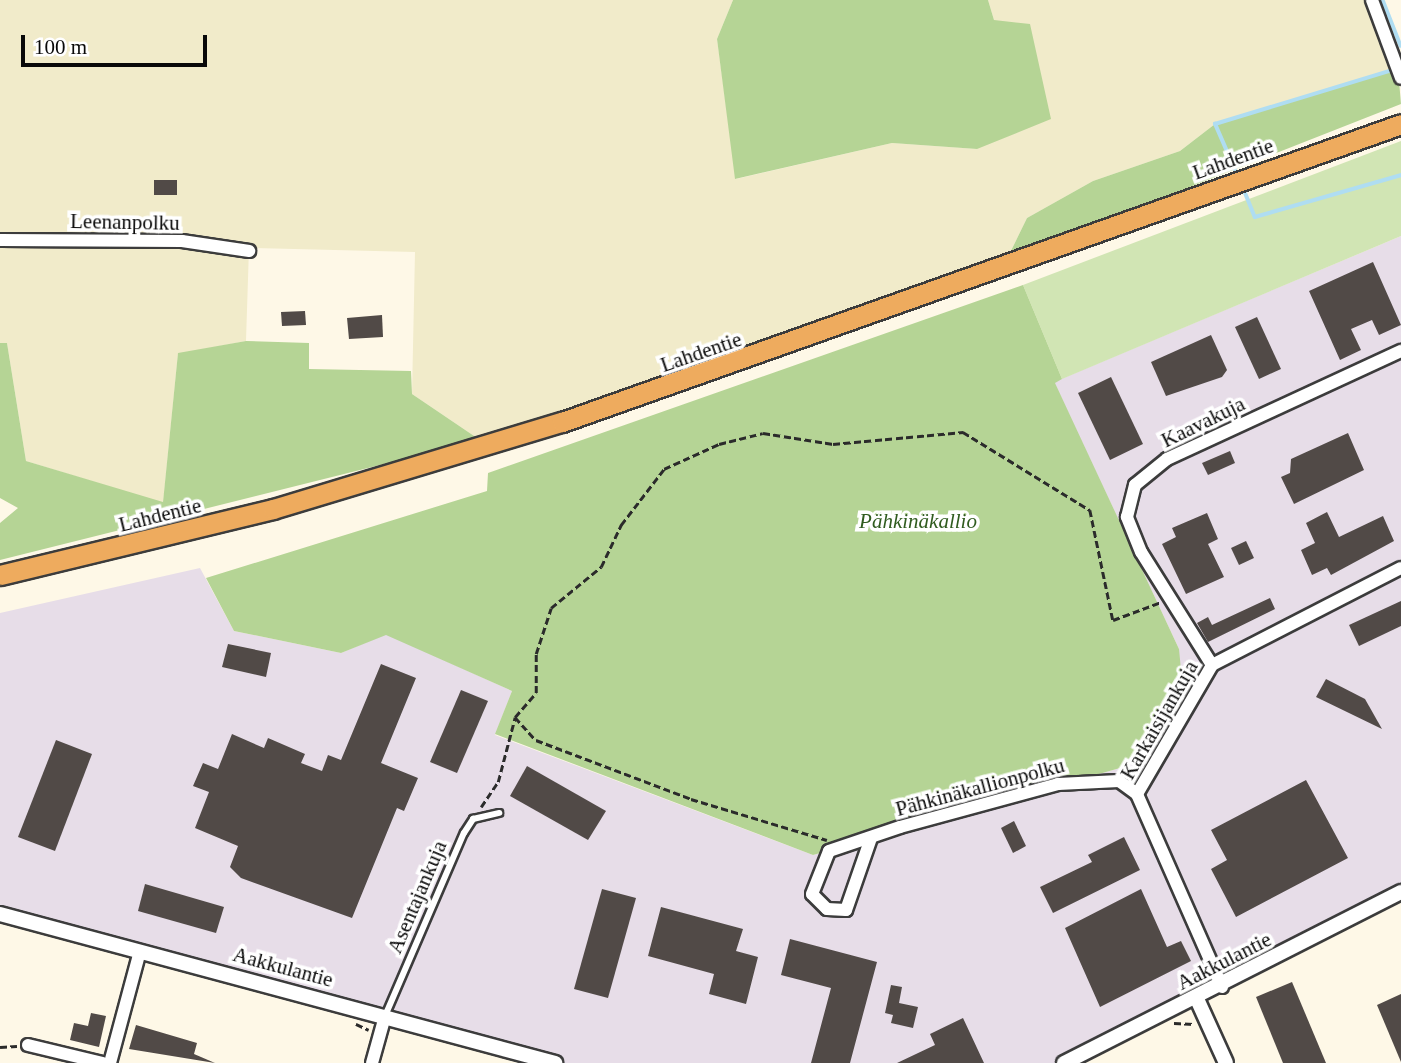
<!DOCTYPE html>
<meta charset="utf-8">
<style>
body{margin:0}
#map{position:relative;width:1401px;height:1063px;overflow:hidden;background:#fef8e7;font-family:Georgia,serif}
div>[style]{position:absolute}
.industrial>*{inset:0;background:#e7dde8}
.farmland>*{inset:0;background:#f1ebca}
.green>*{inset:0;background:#d1e5b4}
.forest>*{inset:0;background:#b5d495}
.stream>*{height:3.5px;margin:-1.75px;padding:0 1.75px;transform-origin:1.75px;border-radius:1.75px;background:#afddf2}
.building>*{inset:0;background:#514a47}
.path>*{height:2.5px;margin-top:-1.25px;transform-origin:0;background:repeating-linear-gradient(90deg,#2b2b2b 0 7px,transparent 0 10.5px)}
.roads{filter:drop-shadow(2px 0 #3c3c3c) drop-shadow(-2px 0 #3c3c3c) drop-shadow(0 2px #3c3c3c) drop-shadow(0 -2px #3c3c3c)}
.service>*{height:6px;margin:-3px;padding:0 3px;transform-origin:3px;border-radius:3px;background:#fff}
.minor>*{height:12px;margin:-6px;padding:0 6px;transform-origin:6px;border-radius:6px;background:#fff}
.tertiary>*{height:14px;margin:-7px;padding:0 7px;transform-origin:7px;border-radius:7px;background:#fff}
.trunk>*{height:19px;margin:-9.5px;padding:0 9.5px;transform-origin:9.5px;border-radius:9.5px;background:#eeab5e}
span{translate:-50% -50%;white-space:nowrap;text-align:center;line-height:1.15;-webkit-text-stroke:7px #fff;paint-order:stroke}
.street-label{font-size:21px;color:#090909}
.park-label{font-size:21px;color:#305c1f;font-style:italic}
.scale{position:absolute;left:21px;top:35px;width:186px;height:32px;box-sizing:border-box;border:4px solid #090909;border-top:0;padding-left:9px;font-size:21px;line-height:24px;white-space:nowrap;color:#090909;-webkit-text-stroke:5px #fff;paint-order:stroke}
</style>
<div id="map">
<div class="industrial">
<i style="clip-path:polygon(1401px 236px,1401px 891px,1064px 1063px,555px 1063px,0 910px,0 613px,200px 568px,234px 631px,341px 653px,386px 634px,512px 691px,495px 735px,813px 855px,1120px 768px,1179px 649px,1054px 382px)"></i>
</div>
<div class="farmland">
<i style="clip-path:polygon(0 0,733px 0,717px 39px,736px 179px,892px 143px,977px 149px,994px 20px,988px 0,1372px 0,1398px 69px,1215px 124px,1180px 151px,1093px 181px,1027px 218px,1007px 259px,480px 440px,412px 394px,415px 252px,249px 248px,246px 341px,178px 354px,163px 503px,26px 461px,7px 343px,0 343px)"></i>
</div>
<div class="green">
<i style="clip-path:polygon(1401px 141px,1401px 236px,1062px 379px,1023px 285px)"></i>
</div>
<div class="forest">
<i style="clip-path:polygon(733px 0,988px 0,994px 20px,1030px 24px,1051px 119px,977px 149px,892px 143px,735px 179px,717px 39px)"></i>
<i style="clip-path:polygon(1398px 69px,1401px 104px,1007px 259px,1027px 218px,1093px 181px,1180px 151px,1215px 124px)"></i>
<i style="clip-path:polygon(1023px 285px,1062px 379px,1055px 383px,1179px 649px,1184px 701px,1120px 768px,813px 855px,495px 734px,512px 691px,386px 635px,341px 653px,234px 631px,206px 578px,487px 491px,488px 473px)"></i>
<i style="clip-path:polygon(246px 341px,309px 343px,309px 369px,411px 371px,412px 394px,480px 440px,0 560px,0 523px,18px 508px,0 498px,0 343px,7px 343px,26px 461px,163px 502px,178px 353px)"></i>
</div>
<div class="stream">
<i style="left:1383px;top:0;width:49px;rotate:68.6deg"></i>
<i style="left:1235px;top:170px;width:50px;rotate:-113.5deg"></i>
<i style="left:1215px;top:124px;width:189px;rotate:-16.9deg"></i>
<i style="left:1245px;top:192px;width:27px;rotate:68deg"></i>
<i style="left:1255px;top:217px;width:152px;rotate:-16deg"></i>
</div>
<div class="building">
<i style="clip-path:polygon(154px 180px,177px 180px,177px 195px,154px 195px)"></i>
<i style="clip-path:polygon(1373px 262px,1401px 325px,1379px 335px,1372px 320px,1351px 329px,1361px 350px,1340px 360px,1309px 291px)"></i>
<i style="clip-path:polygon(305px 311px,306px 325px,282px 326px,281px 312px)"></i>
<i style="clip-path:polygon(382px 315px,383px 337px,349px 339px,347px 318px)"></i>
<i style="clip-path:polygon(1257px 317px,1281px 369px,1259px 379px,1235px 327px)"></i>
<i style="clip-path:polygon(1211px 335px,1227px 370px,1222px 377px,1166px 396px,1151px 362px)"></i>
<i style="clip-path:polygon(1111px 377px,1143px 444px,1110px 460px,1078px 393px)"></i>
<i style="clip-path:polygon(1348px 433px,1364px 470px,1294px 504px,1281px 477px,1290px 473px,1291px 459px)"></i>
<i style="clip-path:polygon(1230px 451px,1235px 463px,1208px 475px,1202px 463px)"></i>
<i style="clip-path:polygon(1327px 512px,1339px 537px,1383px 516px,1394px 541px,1331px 575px,1327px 568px,1312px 575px,1301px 550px,1315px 543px,1306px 523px)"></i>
<i style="clip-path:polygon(1207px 513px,1218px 539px,1208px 544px,1224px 577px,1186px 594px,1162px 544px,1176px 537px,1172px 528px)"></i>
<i style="clip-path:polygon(1246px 541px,1254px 558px,1239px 565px,1231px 548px)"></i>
<i style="clip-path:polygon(1270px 598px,1275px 609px,1208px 642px,1197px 623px,1208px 617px,1212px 625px)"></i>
<i style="clip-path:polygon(1401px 601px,1401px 626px,1359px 646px,1349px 625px)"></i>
<i style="clip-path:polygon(228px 644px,271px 653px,266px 677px,222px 667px)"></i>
<i style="clip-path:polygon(381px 664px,416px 678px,381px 763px,418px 778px,404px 811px,397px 808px,352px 918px,241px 878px,230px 867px,238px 846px,195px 828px,209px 792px,193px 786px,203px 763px,218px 769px,232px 734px,264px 748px,268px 738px,305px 754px,301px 763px,322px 771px,328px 755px,341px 760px)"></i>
<i style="clip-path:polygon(1326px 679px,1365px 699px,1382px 729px,1316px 697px)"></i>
<i style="clip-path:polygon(461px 690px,488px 701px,457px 773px,430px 762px)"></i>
<i style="clip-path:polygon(56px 740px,92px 754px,55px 851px,18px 837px)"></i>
<i style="clip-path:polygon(527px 766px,606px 811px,588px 840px,510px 796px)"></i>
<i style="clip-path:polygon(1306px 780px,1348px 858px,1236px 917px,1211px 869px,1227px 860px,1211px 830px)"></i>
<i style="clip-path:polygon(1014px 821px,1026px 846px,1013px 853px,1001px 828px)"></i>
<i style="clip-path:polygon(1124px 837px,1140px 870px,1053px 913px,1040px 887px,1092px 862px,1088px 855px)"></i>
<i style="clip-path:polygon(145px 884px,224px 907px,216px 933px,138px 911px)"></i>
<i style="clip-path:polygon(602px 889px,636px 898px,608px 998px,574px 989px)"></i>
<i style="clip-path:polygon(1141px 889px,1167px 947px,1181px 941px,1191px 961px,1100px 1007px,1065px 928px)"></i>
<i style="clip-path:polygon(661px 907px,743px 929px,736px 951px,758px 957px,746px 1004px,709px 994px,714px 974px,648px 956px)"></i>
<i style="clip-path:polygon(790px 939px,877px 962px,850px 1063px,811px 1063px,831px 988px,781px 975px)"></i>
<i style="clip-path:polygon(1292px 982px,1326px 1063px,1283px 1063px,1256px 997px)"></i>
<i style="clip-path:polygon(891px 985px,902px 987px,899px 1003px,918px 1007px,913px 1028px,891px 1023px,893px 1015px,885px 1013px)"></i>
<i style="clip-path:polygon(1401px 994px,1401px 1062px,1377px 1005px)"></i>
<i style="clip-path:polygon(91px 1013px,106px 1016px,99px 1047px,70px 1040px,74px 1023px,88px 1026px)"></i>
<i style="clip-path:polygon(963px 1018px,984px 1063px,897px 1063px,935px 1045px,930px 1034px)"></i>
<i style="clip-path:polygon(136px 1025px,197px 1043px,194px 1054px,215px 1063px,129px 1049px)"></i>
</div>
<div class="path">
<i style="left:515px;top:717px;width:31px;rotate:48deg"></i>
<i style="left:536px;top:740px;width:166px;rotate:20.8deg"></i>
<i style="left:691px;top:799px;width:142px;rotate:16.8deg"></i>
<i style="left:481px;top:807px;width:30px;rotate:-56deg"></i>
<i style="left:498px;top:782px;width:67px;rotate:-75.3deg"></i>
<i style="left:515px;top:717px;width:32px;rotate:-49deg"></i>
<i style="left:536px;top:693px;width:39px;rotate:-90deg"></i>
<i style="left:536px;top:654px;width:48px;rotate:-71.9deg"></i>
<i style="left:551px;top:608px;width:65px;rotate:-39.4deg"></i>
<i style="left:601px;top:567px;width:47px;rotate:-64.5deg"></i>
<i style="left:621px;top:525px;width:71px;rotate:-52.5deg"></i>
<i style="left:664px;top:469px;width:60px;rotate:-24.4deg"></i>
<i style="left:719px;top:444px;width:45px;rotate:-14deg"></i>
<i style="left:763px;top:433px;width:71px;rotate:8.9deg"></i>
<i style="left:833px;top:444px;width:131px;rotate:-5.3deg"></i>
<i style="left:963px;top:432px;width:149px;rotate:31.6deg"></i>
<i style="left:1090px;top:510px;width:112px;rotate:78.2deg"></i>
<i style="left:1113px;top:620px;width:51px;rotate:-20.6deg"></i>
<i style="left:1174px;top:1023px;width:20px;rotate:3deg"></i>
<i style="left:356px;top:1024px;width:14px;rotate:25deg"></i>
<i style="left:0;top:1047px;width:17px;rotate:-3deg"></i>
</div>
<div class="roads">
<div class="service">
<i style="left:385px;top:1016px;width:199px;rotate:-66.7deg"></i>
<i style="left:464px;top:833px;width:17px;rotate:-57deg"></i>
<i style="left:473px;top:819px;width:27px;rotate:-13deg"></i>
</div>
<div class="minor">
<i style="left:1372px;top:0;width:83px;rotate:69.6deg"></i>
<i style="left:0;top:240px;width:182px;rotate:0.3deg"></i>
<i style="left:182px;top:241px;width:68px;rotate:8.5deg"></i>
<i style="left:1212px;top:665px;width:133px;rotate:-122.1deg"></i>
<i style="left:1141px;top:552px;width:38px;rotate:-112deg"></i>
<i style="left:1127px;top:517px;width:33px;rotate:-76deg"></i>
<i style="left:1135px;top:485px;width:41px;rotate:-39.1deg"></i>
<i style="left:1167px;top:459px;width:258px;rotate:-24.8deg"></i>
<i style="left:871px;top:838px;width:76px;rotate:109.1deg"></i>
<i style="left:846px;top:910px;width:19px;rotate:-177deg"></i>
<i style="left:827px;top:909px;width:21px;rotate:-135deg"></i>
<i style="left:812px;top:894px;width:46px;rotate:-68.4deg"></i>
<i style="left:829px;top:851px;width:75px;rotate:-18.7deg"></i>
<i style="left:900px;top:827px;width:164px;rotate:-15.2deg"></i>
<i style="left:1058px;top:784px;width:61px;rotate:-2.8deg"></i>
<i style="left:1119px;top:781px;width:22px;rotate:36deg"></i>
<i style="left:1222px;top:987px;width:211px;rotate:-113.8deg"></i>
<i style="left:1137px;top:794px;width:149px;rotate:-59.8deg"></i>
<i style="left:1212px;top:665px;width:212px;rotate:-27.2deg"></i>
<i style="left:28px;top:1045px;width:77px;rotate:13.5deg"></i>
<i style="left:110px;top:1063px;width:116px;rotate:-75deg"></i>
<i style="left:372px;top:1063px;width:49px;rotate:-74.5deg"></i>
</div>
<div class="tertiary">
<i style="left:0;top:914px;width:575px;rotate:15.03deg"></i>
<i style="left:1197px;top:999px;width:70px;rotate:65.6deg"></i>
<i style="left:1064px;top:1063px;width:378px;rotate:-26.9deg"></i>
</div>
<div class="trunk">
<i style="left:0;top:575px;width:281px;rotate:-13.6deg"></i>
<i style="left:273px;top:509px;width:302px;rotate:-16.8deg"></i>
<i style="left:562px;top:422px;width:890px;rotate:-19.55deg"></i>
</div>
</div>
<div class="street-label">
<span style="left:1233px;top:159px;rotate:-20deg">Lahdentie</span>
<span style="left:125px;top:222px;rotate:1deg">Leenanpolku</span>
<span style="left:701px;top:352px;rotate:-19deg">Lahdentie</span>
<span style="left:1203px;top:422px;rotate:-26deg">Kaavakuja</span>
<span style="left:160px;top:515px;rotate:-14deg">Lahdentie</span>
<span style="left:1159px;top:720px;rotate:-60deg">Karkaisijankuja</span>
<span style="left:980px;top:787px;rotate:-15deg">Pähkinäkallionpolku</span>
<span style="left:417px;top:897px;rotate:-67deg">Asentajankuja</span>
<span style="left:1224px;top:961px;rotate:-27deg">Aakkulantie</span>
<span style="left:283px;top:967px;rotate:15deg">Aakkulantie</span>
</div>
<div class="park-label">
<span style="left:918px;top:521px">Pähkinäkallio</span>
</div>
<div class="scale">100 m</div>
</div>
